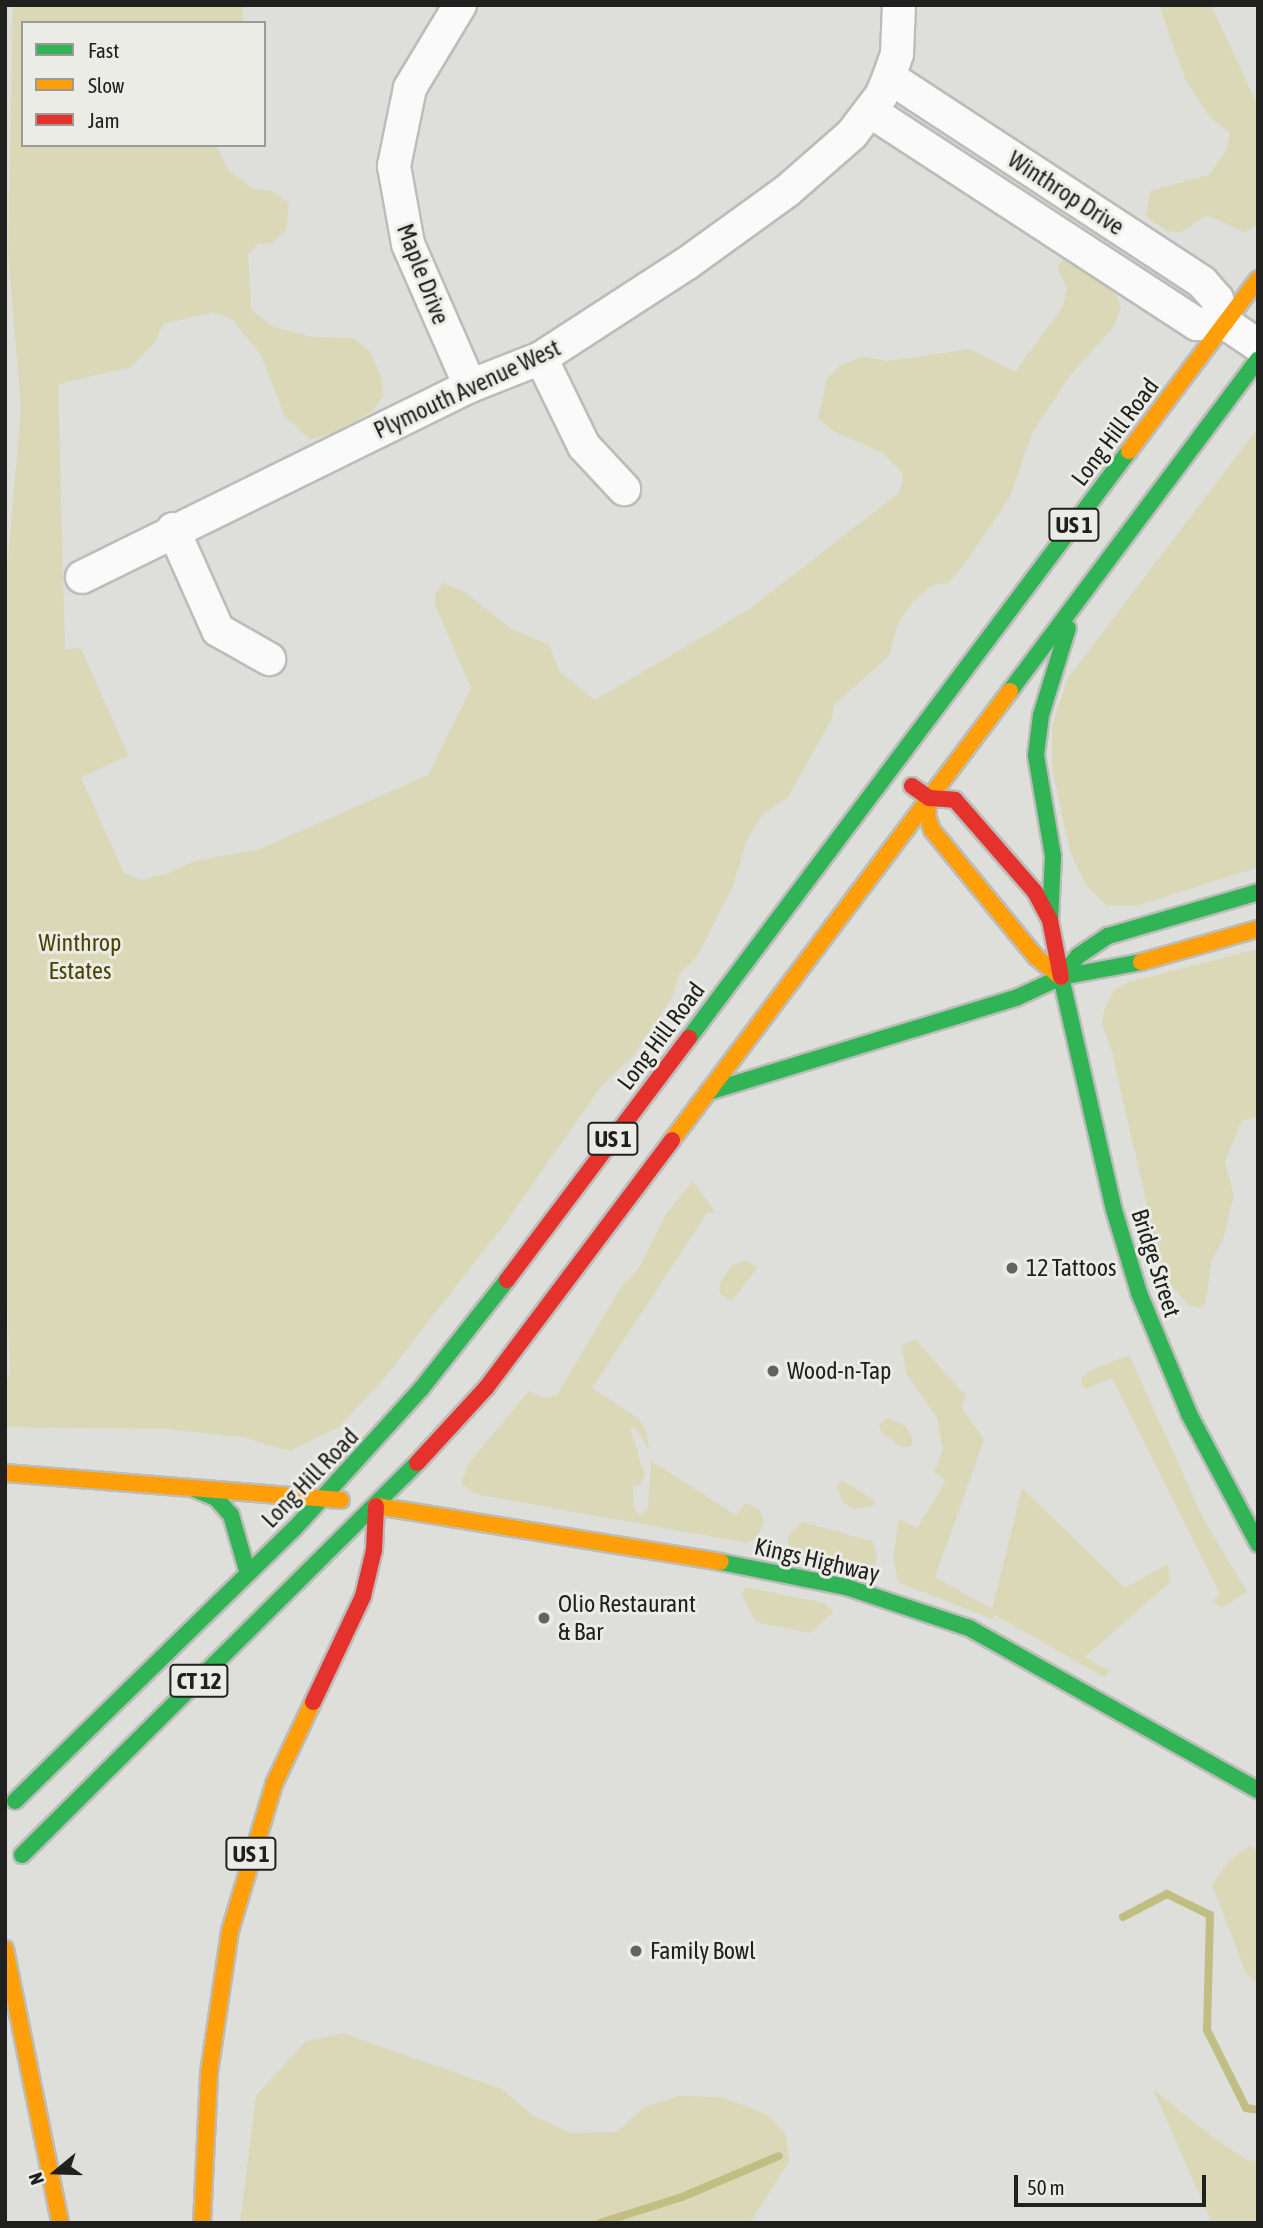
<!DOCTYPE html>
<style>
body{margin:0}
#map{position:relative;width:1263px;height:2228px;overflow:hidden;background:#dededb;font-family:"Asap Condensed",sans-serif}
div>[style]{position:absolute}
.green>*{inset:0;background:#dad8b6}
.stream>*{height:8px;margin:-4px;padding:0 4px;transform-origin:4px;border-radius:4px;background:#c1be83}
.roads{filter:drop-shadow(2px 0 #bcbcb9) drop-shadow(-2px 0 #bcbcb9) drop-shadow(0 2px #bcbcb9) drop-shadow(0 -2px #bcbcb9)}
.street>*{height:32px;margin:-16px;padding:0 16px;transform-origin:16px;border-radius:16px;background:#fafafa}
.fast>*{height:16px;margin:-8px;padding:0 8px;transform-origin:8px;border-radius:8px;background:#30b455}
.slow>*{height:16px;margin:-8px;padding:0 8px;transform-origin:8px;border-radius:8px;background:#ff9f0a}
.jam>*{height:16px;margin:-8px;padding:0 8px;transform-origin:8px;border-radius:8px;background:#e5322d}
.dots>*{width:19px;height:19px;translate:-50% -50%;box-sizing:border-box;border:4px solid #ecece7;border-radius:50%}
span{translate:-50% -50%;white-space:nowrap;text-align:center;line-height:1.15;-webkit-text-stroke:6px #ecece7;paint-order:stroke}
.shield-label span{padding:2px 5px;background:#ecece7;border:2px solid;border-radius:5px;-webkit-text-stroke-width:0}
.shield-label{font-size:23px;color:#20201f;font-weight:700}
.street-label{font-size:24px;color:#20201f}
.park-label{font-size:24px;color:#474300}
.poi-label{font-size:24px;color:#20201f}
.left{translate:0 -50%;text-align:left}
.frame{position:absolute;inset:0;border:7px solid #20201f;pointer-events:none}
.legend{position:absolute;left:21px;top:21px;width:245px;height:126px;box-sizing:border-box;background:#ecece7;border:2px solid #9a9a97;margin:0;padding:9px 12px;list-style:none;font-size:21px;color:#20201f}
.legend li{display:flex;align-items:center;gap:14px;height:35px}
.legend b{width:35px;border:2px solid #9a9a97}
.north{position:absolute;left:21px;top:2137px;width:70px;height:70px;-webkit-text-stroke:5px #ecece7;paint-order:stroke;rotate:251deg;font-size:19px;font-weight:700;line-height:28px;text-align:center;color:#20201f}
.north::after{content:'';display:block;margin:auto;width:24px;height:32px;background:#20201f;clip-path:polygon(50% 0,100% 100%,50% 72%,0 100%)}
.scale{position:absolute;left:1014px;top:2175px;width:192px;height:32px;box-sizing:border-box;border:4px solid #20201f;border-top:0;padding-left:9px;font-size:21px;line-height:24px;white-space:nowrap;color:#20201f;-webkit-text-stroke:5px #ecece7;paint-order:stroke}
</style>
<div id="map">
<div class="green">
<i style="clip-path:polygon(13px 5px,242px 5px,243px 23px,23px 23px,23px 145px,216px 145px,228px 170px,253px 189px,272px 191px,289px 203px,286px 230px,272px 243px,258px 244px,248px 254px,251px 309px,271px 326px,289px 331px,313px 337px,353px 338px,370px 352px,381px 376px,383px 396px,372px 412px,328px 435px,310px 439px,285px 417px,261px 355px,233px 320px,213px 312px,163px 324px,155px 342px,131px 367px,58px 384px,65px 650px,81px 648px,128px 755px,81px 778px,124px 873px,141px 880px,169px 873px,195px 861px,258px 850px,428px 775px,471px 688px,435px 605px,435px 594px,443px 583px,463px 591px,513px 630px,549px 645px,560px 672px,595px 700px,748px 610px,900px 492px,903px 474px,883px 453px,833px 431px,818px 418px,827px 379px,840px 365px,863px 357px,889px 361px,970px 349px,1015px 372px,1063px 306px,1067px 288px,1057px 268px,1067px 253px,1115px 293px,1121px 307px,1114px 326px,1068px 378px,1032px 433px,1010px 497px,968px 559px,948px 583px,933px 585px,914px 600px,899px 621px,889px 656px,834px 705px,832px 718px,788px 797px,762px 815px,747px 840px,733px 886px,696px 958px,679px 974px,673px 996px,633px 1056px,602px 1085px,506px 1222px,382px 1381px,339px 1427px,290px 1451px,241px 1437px,166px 1429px,5px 1427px,5px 1381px,10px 1374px,5px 1256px,5px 593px,21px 409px,8px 253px)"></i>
<i style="clip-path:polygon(1159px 5px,1211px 5px,1258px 106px,1258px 223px,1245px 233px,1208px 215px,1181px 232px,1167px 231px,1146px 216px,1150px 191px,1209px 175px,1226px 151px,1230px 133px,1209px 116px,1185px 79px)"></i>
<i style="clip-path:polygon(1258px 428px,1258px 867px,1139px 905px,1107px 906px,1086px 885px,1070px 852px,1052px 768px,1052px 726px,1068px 678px)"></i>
<i style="clip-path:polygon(1258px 949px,1258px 1117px,1242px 1120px,1225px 1162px,1234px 1195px,1223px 1240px,1211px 1261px,1206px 1301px,1200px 1308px,1188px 1305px,1172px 1286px,1159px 1259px,1111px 1047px,1102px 1026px,1104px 1010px,1115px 989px,1129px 982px)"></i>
<i style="clip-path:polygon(693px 1181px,715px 1212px,707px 1213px,592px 1388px,638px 1418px,646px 1430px,649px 1450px,636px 1429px,630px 1427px,645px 1476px,638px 1487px,633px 1485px,634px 1510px,642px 1515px,648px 1508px,651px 1461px,736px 1515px,746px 1503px,759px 1509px,764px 1521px,757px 1538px,748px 1543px,502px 1499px,476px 1494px,461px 1484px,468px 1464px,529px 1391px,544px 1398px,557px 1395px,620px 1289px,639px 1268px,666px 1214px)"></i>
<i style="clip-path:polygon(745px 1260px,757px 1268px,732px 1301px,720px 1294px,719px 1285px,731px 1266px)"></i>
<i style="clip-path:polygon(915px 1339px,966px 1396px,961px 1407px,984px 1440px,935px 1577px,992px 1609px,1022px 1488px,1125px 1588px,1168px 1564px,1170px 1582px,1085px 1657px,1110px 1671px,1104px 1677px,995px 1615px,992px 1619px,898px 1582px,893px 1556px,899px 1519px,917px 1528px,946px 1481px,934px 1472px,943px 1450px,937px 1418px,906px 1373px,902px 1346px)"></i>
<i style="clip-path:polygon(1129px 1355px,1204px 1520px,1247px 1592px,1221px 1608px,1212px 1601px,1220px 1596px,1218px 1590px,1112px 1378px,1086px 1389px,1082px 1386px,1081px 1378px,1088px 1372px)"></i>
<i style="clip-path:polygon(888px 1418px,906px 1426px,913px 1438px,911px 1446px,902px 1447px,881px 1432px,879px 1425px)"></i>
<i style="clip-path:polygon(842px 1480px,875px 1501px,873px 1506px,855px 1509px,842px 1502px,837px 1486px)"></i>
<i style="clip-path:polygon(802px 1522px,872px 1541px,877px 1554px,874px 1572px,789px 1551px,788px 1536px)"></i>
<i style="clip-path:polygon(745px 1587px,824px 1603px,834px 1612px,810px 1633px,756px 1622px,742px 1596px)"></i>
<i style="clip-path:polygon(1249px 1846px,1258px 1850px,1258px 1984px,1246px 1973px,1212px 1885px,1228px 1862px)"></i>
<i style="clip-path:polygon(342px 2033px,502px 2089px,533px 2116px,571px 2133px,617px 2132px,644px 2107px,680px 2096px,722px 2097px,768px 2115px,786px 2135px,789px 2161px,750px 2223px,240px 2223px,256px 2096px,305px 2042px)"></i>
<i style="clip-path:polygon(1153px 2089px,1214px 2138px,1249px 2161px,1258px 2160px,1258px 2223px,1212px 2223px)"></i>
</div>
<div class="stream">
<i style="left:1123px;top:1917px;width:50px;rotate:-27.6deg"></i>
<i style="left:1167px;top:1894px;width:48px;rotate:26deg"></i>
<i style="left:1210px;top:1915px;width:115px;rotate:91.5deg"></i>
<i style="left:1207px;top:2030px;width:87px;rotate:63.4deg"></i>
<i style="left:1246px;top:2108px;width:12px;rotate:9deg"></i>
<i style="left:600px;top:2223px;width:86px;rotate:-17.6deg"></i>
<i style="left:682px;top:2197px;width:105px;rotate:-22.9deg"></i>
</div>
<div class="roads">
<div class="street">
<i style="left:460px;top:5px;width:97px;rotate:121.1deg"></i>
<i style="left:410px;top:88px;width:80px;rotate:101.6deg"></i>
<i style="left:394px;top:166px;width:79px;rotate:79.8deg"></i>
<i style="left:408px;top:244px;width:155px;rotate:66.4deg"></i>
<i style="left:889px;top:77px;width:374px;rotate:33.2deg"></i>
<i style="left:1202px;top:282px;width:23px;rotate:49deg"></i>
<i style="left:1217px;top:299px;width:25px;rotate:72deg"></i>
<i style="left:870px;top:111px;width:390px;rotate:33.1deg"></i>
<i style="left:1197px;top:324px;width:28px;rotate:-2deg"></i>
<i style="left:1225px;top:323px;width:40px;rotate:34deg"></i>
<i style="left:541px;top:358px;width:98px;rotate:64deg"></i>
<i style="left:584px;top:446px;width:59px;rotate:47.1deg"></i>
<i style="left:173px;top:529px;width:111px;rotate:66deg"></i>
<i style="left:218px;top:630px;width:59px;rotate:29.6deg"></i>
<i style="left:82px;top:577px;width:432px;rotate:-26.2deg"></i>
<i style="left:470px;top:386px;width:76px;rotate:-21.5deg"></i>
<i style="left:541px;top:358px;width:173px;rotate:-33deg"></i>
<i style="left:686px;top:264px;width:125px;rotate:-35.9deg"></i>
<i style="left:787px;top:191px;width:86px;rotate:-41.2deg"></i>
<i style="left:852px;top:134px;width:48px;rotate:-52.7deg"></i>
<i style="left:881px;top:96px;width:21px;rotate:-67deg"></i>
<i style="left:889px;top:77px;width:24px;rotate:-71deg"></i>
<i style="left:897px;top:54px;width:49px;rotate:-87.7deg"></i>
</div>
<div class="fast">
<i style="left:1010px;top:691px;width:414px;rotate:-53.2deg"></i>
<i style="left:1050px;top:920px;width:64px;rotate:-87.3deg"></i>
<i style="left:1053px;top:856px;width:102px;rotate:-99.6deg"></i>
<i style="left:1036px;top:755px;width:40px;rotate:-82.9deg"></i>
<i style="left:1041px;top:715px;width:91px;rotate:-72.8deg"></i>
<i style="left:1061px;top:977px;width:239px;rotate:77.2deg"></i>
<i style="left:1114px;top:1210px;width:87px;rotate:73.2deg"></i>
<i style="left:1139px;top:1293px;width:131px;rotate:67.5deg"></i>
<i style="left:1189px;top:1414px;width:147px;rotate:62deg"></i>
<i style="left:1061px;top:977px;width:27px;rotate:-51deg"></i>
<i style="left:1078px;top:956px;width:36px;rotate:-34deg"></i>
<i style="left:1108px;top:936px;width:156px;rotate:-16.3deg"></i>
<i style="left:689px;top:1038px;width:734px;rotate:-53.15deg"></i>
<i style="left:708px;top:1092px;width:324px;rotate:-17deg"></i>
<i style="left:1018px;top:997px;width:47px;rotate:-24.9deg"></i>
<i style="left:1061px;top:977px;width:81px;rotate:-10.6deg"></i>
<i style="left:192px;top:1488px;width:26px;rotate:23deg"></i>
<i style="left:216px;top:1498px;width:23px;rotate:49deg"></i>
<i style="left:231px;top:1515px;width:61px;rotate:73.9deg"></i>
<i style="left:720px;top:1562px;width:128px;rotate:11.2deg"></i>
<i style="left:846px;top:1587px;width:130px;rotate:18.4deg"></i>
<i style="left:969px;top:1628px;width:331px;rotate:29.3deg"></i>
<i style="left:15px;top:1801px;width:391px;rotate:-44.3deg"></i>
<i style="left:295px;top:1528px;width:188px;rotate:-47.8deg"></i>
<i style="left:421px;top:1389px;width:139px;rotate:-51.7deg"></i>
<i style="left:22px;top:1855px;width:556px;rotate:-44.78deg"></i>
</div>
<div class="slow">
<i style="left:1129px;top:451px;width:215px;rotate:-53.1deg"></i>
<i style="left:929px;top:798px;width:18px;rotate:96deg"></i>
<i style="left:927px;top:816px;width:15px;rotate:70deg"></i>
<i style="left:932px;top:830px;width:164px;rotate:50.7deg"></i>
<i style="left:1036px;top:957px;width:32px;rotate:39deg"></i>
<i style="left:1141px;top:962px;width:122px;rotate:-15.8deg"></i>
<i style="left:672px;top:1140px;width:562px;rotate:-53.03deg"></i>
<i style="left:5px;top:1473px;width:337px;rotate:4.6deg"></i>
<i style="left:376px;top:1506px;width:349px;rotate:9.2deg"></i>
<i style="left:5px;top:1949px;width:279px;rotate:78.6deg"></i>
<i style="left:202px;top:2223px;width:150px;rotate:-87.3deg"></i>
<i style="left:209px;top:2073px;width:144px;rotate:-81.6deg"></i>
<i style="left:230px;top:1931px;width:153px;rotate:-73.3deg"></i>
<i style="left:274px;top:1784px;width:91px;rotate:-64.6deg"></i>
</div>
<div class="jam">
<i style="left:912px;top:786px;width:21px;rotate:35deg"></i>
<i style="left:929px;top:798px;width:26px;rotate:4deg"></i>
<i style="left:955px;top:800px;width:122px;rotate:49deg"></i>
<i style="left:1035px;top:892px;width:32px;rotate:62deg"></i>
<i style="left:1050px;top:920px;width:58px;rotate:79.1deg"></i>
<i style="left:507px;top:1280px;width:303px;rotate:-53.1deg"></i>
<i style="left:417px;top:1463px;width:102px;rotate:-47.4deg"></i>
<i style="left:486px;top:1388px;width:310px;rotate:-53.1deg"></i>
<i style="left:313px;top:1702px;width:117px;rotate:-64.7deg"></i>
<i style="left:363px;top:1596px;width:47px;rotate:-76.6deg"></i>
<i style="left:374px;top:1550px;width:44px;rotate:-87.4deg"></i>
</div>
</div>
<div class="dots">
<i style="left:1012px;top:1268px;background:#626261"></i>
<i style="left:773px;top:1371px;background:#626261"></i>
<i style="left:544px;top:1618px;background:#626261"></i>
<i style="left:636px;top:1951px;background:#626261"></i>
</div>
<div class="shield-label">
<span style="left:1074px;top:525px">US 1</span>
<span style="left:613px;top:1139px">US 1</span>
<span style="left:199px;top:1681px">CT 12</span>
<span style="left:251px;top:1854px">US 1</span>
</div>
<div class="street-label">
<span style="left:1066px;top:193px;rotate:33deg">Winthrop Drive</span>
<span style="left:423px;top:274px;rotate:69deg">Maple Drive</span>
<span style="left:467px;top:389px;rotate:-25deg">Plymouth Avenue West</span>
<span style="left:1115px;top:432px;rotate:-53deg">Long Hill Road</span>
<span style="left:661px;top:1036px;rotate:-53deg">Long Hill Road</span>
<span style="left:1156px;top:1263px;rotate:72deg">Bridge Street</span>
<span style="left:310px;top:1478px;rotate:-46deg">Long Hill Road</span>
<span style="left:817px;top:1560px;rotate:13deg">Kings Highway</span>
</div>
<div class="park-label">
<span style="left:80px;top:957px">Winthrop<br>Estates</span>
</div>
<div class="poi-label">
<span class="left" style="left:1026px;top:1268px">12 Tattoos</span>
<span class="left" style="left:787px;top:1371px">Wood-n-Tap</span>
<span class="left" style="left:558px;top:1618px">Olio Restaurant<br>&amp; Bar</span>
<span class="left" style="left:650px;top:1951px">Family Bowl</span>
</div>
<div class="frame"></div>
<ul class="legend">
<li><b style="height:9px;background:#30b455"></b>Fast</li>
<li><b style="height:9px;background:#ff9f0a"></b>Slow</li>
<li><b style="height:9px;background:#e5322d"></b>Jam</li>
</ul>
<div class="north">N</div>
<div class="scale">50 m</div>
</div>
